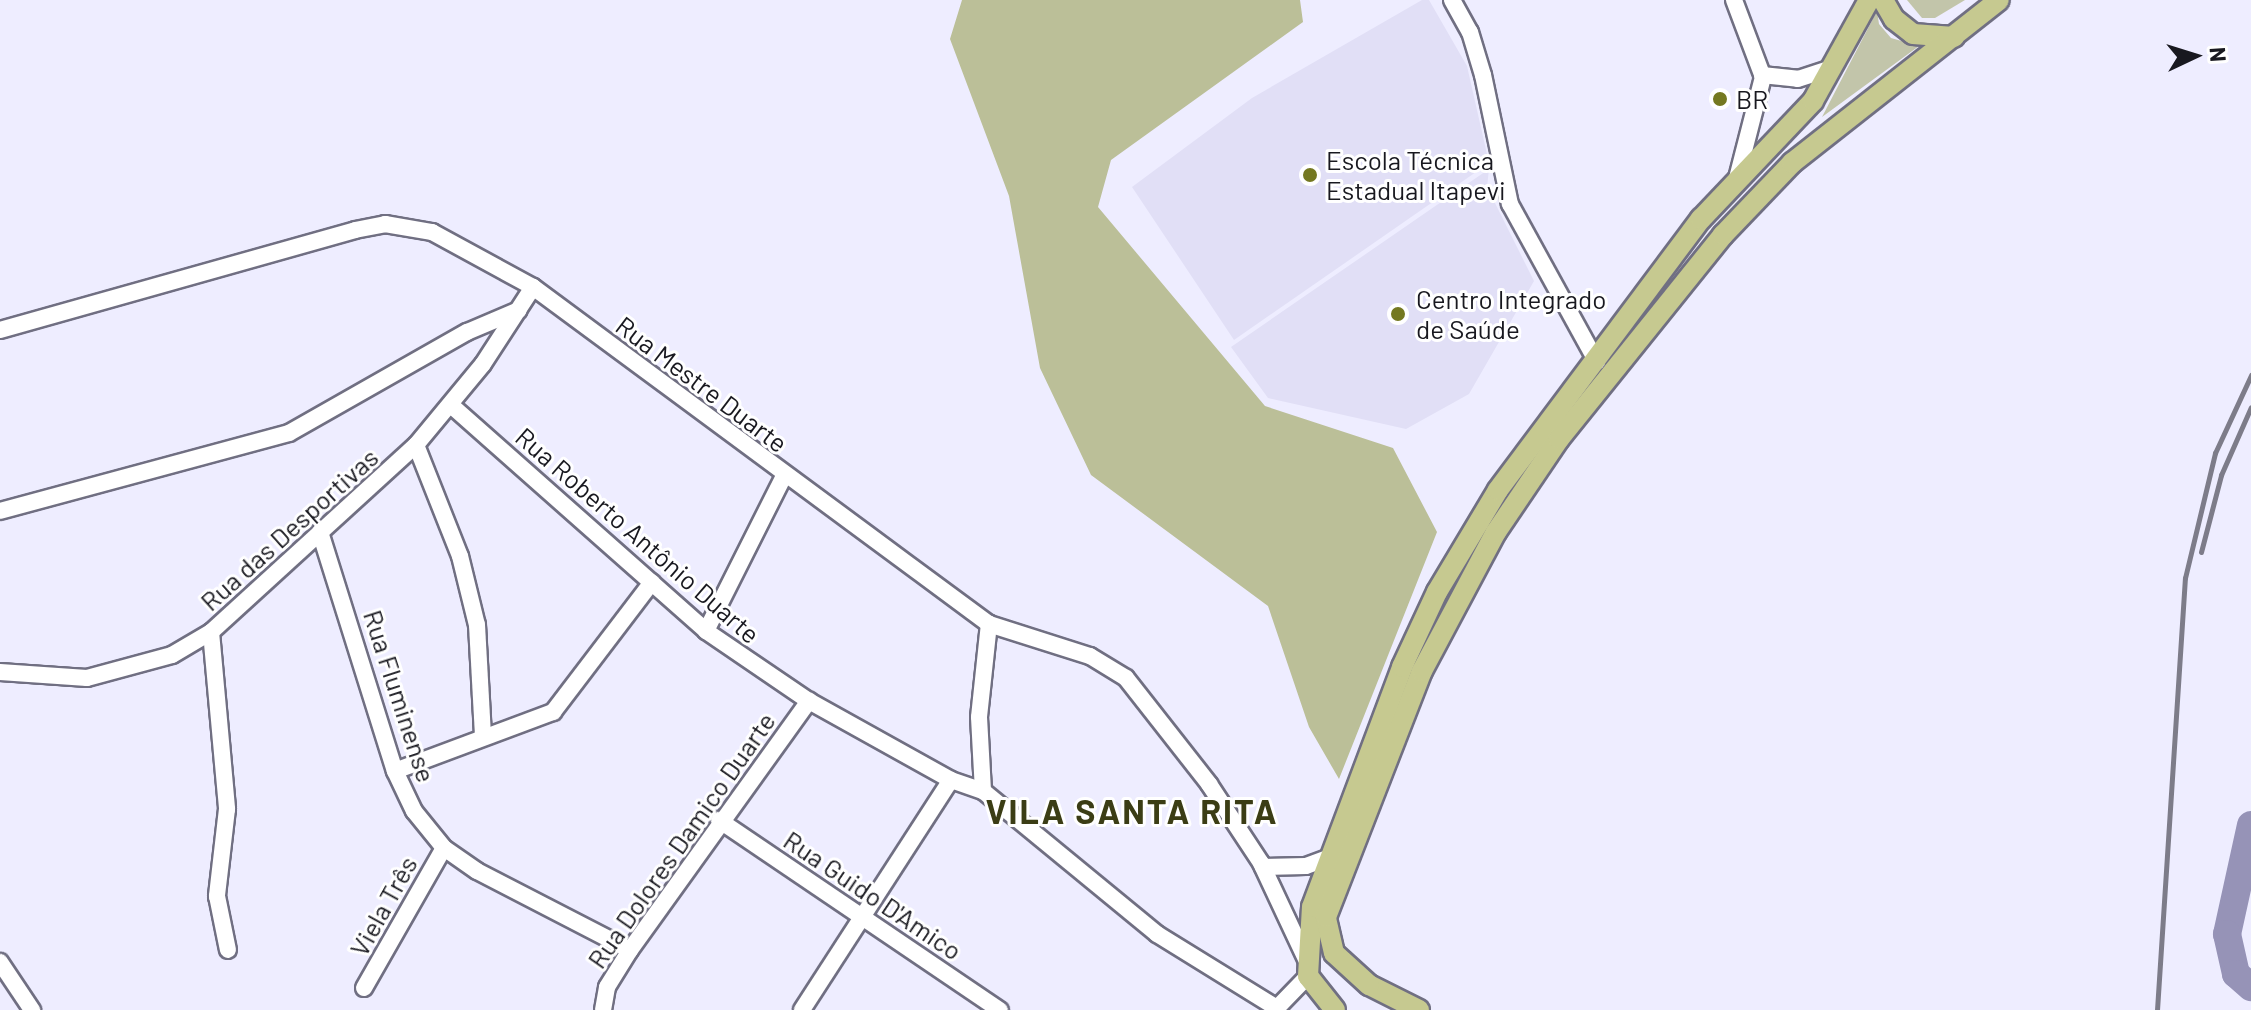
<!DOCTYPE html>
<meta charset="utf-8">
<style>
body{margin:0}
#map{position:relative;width:2251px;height:1010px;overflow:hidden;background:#eeedff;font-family:Barlow,sans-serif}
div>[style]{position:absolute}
.built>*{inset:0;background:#e1dff6}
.green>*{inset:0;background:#c2c5aa}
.forest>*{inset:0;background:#bbbf98}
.river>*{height:28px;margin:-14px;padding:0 14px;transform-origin:14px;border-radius:14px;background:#9693b7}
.roads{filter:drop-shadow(2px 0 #706f82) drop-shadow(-2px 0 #706f82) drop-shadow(0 2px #706f82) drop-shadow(0 -2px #706f82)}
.minor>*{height:16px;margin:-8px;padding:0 8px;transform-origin:8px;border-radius:8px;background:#fff}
.major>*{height:20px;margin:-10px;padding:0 10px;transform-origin:10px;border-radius:10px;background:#c6c990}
.rail>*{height:5px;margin:-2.5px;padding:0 2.5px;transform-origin:2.5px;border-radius:2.5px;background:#7d7c89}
.dots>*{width:22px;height:22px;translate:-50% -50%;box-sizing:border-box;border:4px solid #fff;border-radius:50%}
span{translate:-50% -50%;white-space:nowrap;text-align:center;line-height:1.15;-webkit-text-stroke:6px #fff;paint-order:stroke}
.poi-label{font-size:26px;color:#18181f}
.left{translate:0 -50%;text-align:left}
.street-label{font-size:26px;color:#18181f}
.district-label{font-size:34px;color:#3b3d15;font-weight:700;letter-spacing:2px}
.north{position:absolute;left:2155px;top:16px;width:80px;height:80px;-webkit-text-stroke:6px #fff;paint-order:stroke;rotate:86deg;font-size:22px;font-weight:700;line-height:32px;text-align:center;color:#18181f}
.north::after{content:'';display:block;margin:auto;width:28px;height:36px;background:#18181f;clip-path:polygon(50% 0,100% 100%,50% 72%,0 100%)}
</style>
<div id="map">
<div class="built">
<i style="clip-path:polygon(1422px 0,1429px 0,1467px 66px,1489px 163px,1234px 340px,1132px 187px,1252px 98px)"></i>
<i style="clip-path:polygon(1489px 169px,1487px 187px,1534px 281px,1469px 394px,1406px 429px,1268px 398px,1231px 347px)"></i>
</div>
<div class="green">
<i style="clip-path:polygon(1907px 0,1965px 0,1935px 18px,1922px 18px)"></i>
<i style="clip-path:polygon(1877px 11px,1879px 24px,1891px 38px,1919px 46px,1822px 117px)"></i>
</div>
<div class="forest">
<i style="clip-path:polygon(962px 0,1300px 0,1303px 22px,1111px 160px,1098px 207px,1265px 406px,1393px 448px,1437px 532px,1339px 779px,1309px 727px,1268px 606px,1091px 475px,1040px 368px,1009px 196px,950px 39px)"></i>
</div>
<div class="river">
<i style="left:2251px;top:825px;width:112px;rotate:102.4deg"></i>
<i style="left:2227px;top:934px;width:41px;rotate:77.3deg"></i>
<i style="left:2236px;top:974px;width:20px;rotate:41deg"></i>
</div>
<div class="roads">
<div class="minor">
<i style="left:1452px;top:0;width:37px;rotate:61deg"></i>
<i style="left:1470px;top:32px;width:45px;rotate:73.2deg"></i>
<i style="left:1483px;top:75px;width:132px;rotate:78.2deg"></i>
<i style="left:1510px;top:204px;width:180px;rotate:61.2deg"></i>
<i style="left:1734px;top:0;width:82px;rotate:69.4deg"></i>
<i style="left:1763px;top:77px;width:104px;rotate:104.4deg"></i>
<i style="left:1762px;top:75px;width:36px;rotate:6deg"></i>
<i style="left:1798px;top:79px;width:36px;rotate:-18deg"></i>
<i style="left:0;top:330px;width:369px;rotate:-15.7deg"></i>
<i style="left:355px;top:230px;width:31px;rotate:-11deg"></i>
<i style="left:385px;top:224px;width:48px;rotate:9.7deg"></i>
<i style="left:432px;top:232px;width:115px;rotate:28.6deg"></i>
<i style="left:533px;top:287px;width:567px;rotate:36.47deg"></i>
<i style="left:989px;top:624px;width:106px;rotate:17.6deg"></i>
<i style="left:1090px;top:656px;width:42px;rotate:31.4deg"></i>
<i style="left:1126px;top:678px;width:135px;rotate:51.9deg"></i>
<i style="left:1209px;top:784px;width:95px;rotate:56.6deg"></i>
<i style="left:1261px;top:863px;width:106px;rotate:64.9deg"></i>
<i style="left:452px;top:406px;width:339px;rotate:41.5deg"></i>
<i style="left:706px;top:631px;width:125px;rotate:34.2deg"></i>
<i style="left:809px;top:701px;width:162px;rotate:29.1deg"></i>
<i style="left:951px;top:780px;width:34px;rotate:19deg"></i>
<i style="left:983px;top:791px;width:225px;rotate:39.4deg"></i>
<i style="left:1157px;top:934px;width:141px;rotate:31.7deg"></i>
<i style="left:416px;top:445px;width:119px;rotate:68.4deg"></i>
<i style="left:460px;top:556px;width:71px;rotate:76.2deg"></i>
<i style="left:477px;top:625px;width:111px;rotate:86.9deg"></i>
<i style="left:0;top:511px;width:299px;rotate:-15.1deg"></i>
<i style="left:289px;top:433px;width:205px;rotate:-29.6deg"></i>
<i style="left:467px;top:332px;width:56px;rotate:-22.9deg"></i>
<i style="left:320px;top:532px;width:250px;rotate:72.6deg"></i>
<i style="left:395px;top:771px;width:44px;rotate:64.6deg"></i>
<i style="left:414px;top:811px;width:48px;rotate:51deg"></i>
<i style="left:444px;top:848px;width:40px;rotate:34.9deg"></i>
<i style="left:477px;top:871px;width:172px;rotate:27.3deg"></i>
<i style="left:706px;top:631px;width:174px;rotate:-63.3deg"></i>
<i style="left:211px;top:632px;width:178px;rotate:84.8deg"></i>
<i style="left:227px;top:809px;width:88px;rotate:96.6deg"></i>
<i style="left:217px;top:896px;width:55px;rotate:78.5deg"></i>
<i style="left:0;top:672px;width:87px;rotate:3.9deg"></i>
<i style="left:87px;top:678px;width:88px;rotate:-15.1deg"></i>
<i style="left:172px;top:655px;width:45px;rotate:-30.5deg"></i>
<i style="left:211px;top:632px;width:277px;rotate:-42.4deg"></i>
<i style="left:416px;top:445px;width:105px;rotate:-50.4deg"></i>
<i style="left:483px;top:364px;width:92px;rotate:-57deg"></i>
<i style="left:395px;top:771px;width:169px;rotate:-20.5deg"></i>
<i style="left:553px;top:712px;width:163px;rotate:-52.7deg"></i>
<i style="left:983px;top:791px;width:74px;rotate:-93.1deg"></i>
<i style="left:979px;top:717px;width:94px;rotate:-83.9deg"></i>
<i style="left:719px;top:820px;width:339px;rotate:34.1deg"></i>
<i style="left:1263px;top:867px;width:43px;rotate:-1.3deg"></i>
<i style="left:1306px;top:866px;width:23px;rotate:-20deg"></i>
<i style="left:0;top:962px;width:58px;rotate:56.3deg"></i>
<i style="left:364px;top:988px;width:161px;rotate:-60.3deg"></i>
<i style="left:603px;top:1010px;width:23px;rotate:-80deg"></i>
<i style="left:607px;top:987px;width:44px;rotate:-58.1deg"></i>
<i style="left:630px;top:950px;width:307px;rotate:-54.3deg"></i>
<i style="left:802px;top:1010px;width:274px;rotate:-57.1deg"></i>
<i style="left:1275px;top:1010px;width:47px;rotate:-45.9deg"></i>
</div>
<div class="major">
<i style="left:1883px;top:0;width:22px;rotate:60deg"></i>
<i style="left:1894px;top:19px;width:24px;rotate:38deg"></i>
<i style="left:1913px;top:34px;width:41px;rotate:4.2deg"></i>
<i style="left:1335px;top:1010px;width:43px;rotate:-128.5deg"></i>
<i style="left:1308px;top:976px;width:69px;rotate:-86.7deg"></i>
<i style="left:1312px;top:907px;width:256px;rotate:-69.4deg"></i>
<i style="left:1402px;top:667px;width:83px;rotate:-65deg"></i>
<i style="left:1437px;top:592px;width:119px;rotate:-59.1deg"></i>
<i style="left:1498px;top:490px;width:339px;rotate:-53.2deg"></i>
<i style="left:1701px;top:219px;width:163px;rotate:-46.5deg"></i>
<i style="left:1813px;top:101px;width:115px;rotate:-61deg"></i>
<i style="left:1419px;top:1010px;width:56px;rotate:-153.4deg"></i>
<i style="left:1369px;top:985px;width:47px;rotate:-137.6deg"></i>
<i style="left:1334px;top:953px;width:37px;rotate:-103deg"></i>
<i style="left:1326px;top:917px;width:264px;rotate:-68.7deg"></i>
<i style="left:1422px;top:671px;width:157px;rotate:-62deg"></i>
<i style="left:1496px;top:532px;width:112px;rotate:-55.9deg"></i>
<i style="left:1559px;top:439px;width:262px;rotate:-51.2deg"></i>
<i style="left:1723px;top:235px;width:100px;rotate:-46.2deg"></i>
<i style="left:1792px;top:163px;width:263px;rotate:-38.2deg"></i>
</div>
</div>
<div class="rail">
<i style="left:2201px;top:552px;width:80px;rotate:-75.4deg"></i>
<i style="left:2221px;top:475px;width:74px;rotate:-66.2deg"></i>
<i style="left:2157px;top:1010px;width:433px;rotate:-86.3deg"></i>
<i style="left:2185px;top:578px;width:129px;rotate:-76.5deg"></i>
<i style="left:2215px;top:453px;width:86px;rotate:-65.2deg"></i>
</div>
<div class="dots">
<i style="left:1720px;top:99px;background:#747820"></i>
<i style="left:1310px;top:175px;background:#747820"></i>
<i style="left:1398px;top:314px;background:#747820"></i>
</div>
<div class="poi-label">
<span class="left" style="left:1736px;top:99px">BR</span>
<span class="left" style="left:1326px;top:175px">Escola Técnica<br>Estadual Itapevi</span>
<span class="left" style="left:1416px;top:314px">Centro Integrado<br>de Saúde</span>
</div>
<div class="street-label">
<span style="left:702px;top:384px;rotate:37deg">Rua Mestre Duarte</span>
<span style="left:289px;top:529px;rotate:-42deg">Rua das Desportivas</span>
<span style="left:638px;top:535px;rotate:41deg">Rua Roberto Antônio Duarte</span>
<span style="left:400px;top:696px;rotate:72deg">Rua Fluminense</span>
<span style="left:681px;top:840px;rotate:-55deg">Rua Dolores Damico Duarte</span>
<span style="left:873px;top:895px;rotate:34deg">Rua Guido D'Amico</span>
<span style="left:383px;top:906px;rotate:-61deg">Viela Três</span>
</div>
<div class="district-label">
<span style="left:1132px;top:811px">VILA SANTA RITA</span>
</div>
<div class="north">N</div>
</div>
